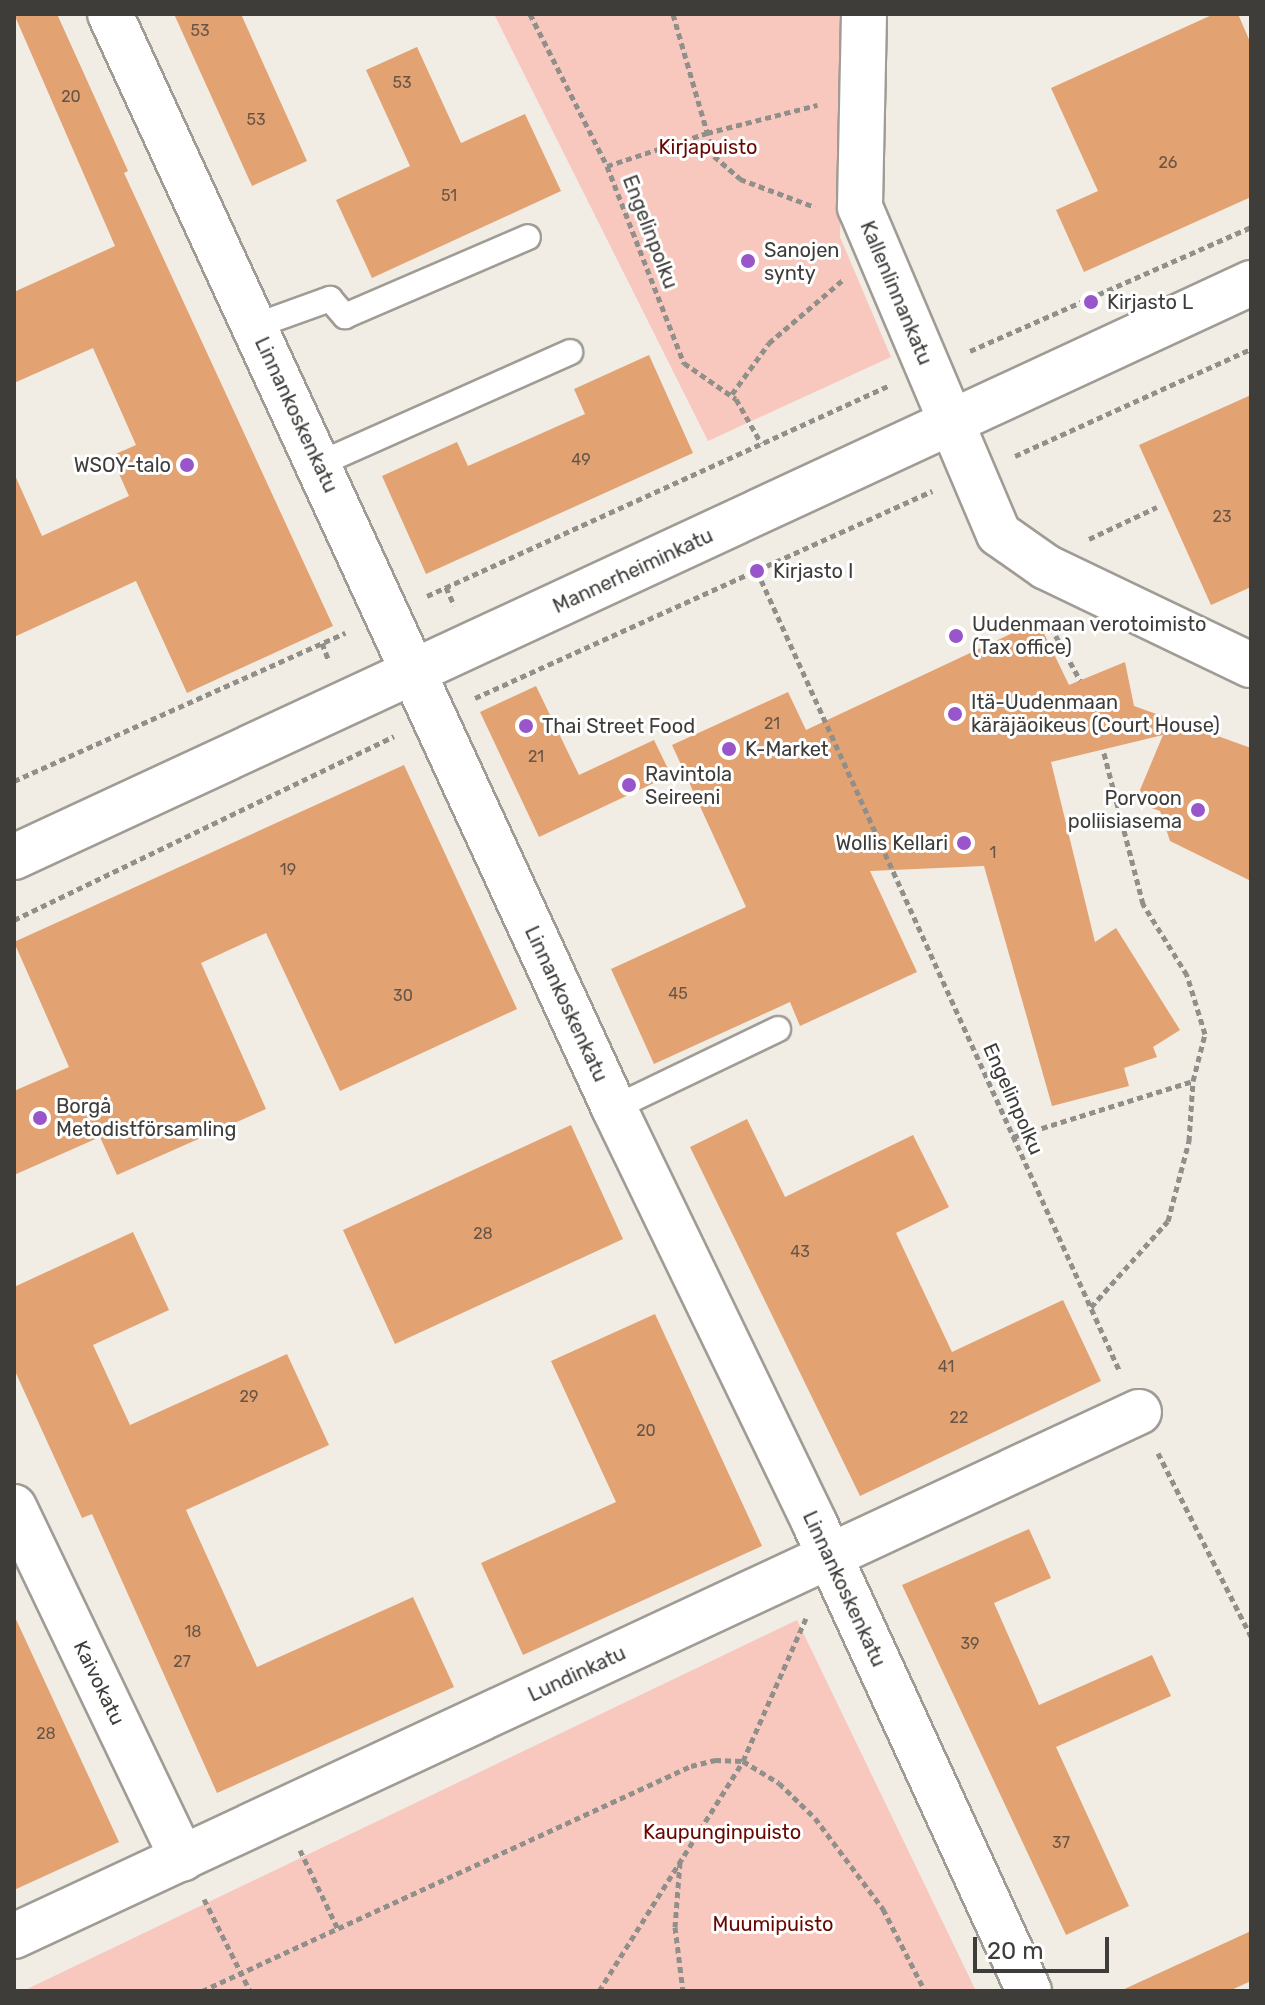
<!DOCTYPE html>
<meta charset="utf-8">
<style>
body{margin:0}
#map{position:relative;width:1265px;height:2005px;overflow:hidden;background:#f1ede5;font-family:Rubik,sans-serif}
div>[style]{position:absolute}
.green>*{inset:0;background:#f8c8bf}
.building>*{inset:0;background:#e2a272}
.path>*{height:5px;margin-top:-2.5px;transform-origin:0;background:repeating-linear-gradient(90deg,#918f8a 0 6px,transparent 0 10px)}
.roads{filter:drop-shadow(2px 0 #a09c95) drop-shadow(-2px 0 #a09c95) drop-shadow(0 2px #a09c95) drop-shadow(0 -2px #a09c95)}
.lane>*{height:24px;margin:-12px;padding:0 12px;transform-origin:12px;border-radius:12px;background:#fff}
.street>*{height:44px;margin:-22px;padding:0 22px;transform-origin:22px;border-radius:22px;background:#fff}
.secondary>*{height:44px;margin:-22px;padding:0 22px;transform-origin:22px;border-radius:22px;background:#fff}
.dots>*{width:22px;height:22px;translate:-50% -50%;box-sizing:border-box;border:4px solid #fff;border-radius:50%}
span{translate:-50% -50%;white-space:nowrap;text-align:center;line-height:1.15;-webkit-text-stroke:6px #fff;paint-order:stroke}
.number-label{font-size:16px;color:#675648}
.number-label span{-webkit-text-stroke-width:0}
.park-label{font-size:20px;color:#690802}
.street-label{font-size:20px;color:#3e3d3a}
.poi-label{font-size:20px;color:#3e3d3a}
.left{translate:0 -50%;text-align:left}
.right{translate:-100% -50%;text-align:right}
.frame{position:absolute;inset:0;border:16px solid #3e3d3a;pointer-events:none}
.scale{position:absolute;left:973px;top:1937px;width:136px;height:36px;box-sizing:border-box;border:4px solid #3e3d3a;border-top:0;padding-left:10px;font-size:24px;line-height:28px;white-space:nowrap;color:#3e3d3a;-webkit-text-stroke:6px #fff;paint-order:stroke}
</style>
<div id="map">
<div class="green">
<i style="clip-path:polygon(494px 14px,846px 14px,840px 237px,891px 357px,708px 441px)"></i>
<i style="clip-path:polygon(797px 1620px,976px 1991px,23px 1991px)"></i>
</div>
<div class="building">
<i style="clip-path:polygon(14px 14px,57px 14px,128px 171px,124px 173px,333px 626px,187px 693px,136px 581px,14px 637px,14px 473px,42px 536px,129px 496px,111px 456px,136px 445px,93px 348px,14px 383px,14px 292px,115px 246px)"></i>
<i style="clip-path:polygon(174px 14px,241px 14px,307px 161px,252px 186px)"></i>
<i style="clip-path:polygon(1214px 14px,1238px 14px,1251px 44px,1251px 197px,1084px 272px,1056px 210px,1098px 191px,1051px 88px)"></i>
<i style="clip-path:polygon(417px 47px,461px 143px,525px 114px,561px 191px,372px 278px,336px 200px,410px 166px,366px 70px)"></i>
<i style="clip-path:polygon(649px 355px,693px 453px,426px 574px,382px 476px,457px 442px,468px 466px,585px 414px,574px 389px)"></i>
<i style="clip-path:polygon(1251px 395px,1251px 587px,1211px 605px,1139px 445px)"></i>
<i style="clip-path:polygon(1038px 621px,1069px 685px,1125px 662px,1134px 706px,1251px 748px,1251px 881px,1170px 841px,1160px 811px,1149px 807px,1140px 790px,1163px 735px,1051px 762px,1095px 942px,1116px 928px,1180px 1030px,1153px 1047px,1157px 1057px,1124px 1068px,1129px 1086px,1052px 1106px,984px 866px,870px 871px,917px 972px,800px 1026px,790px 1002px,654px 1064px,611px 969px,746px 907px,672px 745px,788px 692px,806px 730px)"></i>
<i style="clip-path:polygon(536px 686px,579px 775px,654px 740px,671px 775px,539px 837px,480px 712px)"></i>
<i style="clip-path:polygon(404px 765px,517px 1009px,340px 1091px,266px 933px,201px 963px,266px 1109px,117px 1175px,100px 1137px,14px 1175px,14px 1091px,69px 1067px,14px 942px)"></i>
<i style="clip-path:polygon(747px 1119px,785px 1197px,913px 1135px,949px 1207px,896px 1233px,952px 1352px,1063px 1300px,1101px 1381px,860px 1496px,690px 1147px)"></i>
<i style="clip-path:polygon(571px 1125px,623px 1239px,395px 1344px,343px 1230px)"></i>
<i style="clip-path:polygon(133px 1232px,169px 1310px,93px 1345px,130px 1425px,287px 1354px,329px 1445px,186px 1510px,257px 1667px,413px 1597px,454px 1687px,217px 1793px,92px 1514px,82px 1518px,14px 1369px,14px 1287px)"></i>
<i style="clip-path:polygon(655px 1314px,762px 1546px,523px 1655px,481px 1563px,616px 1502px,551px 1361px)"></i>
<i style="clip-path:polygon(1029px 1529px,1051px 1578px,994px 1603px,1039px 1705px,1152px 1655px,1171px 1696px,1056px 1747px,1129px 1906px,1066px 1935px,902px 1585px)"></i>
<i style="clip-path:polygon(14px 1615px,119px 1842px,14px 1890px)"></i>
<i style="clip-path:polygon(1251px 1931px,1251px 1981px,1229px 1991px,1120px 1991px)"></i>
</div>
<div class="path">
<i style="left:530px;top:14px;width:170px;rotate:63.1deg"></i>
<i style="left:607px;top:166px;width:212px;rotate:68.7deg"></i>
<i style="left:684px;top:363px;width:63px;rotate:34.7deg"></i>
<i style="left:736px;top:399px;width:51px;rotate:60.4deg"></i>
<i style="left:673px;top:14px;width:148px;rotate:73.9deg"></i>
<i style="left:714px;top:156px;width:35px;rotate:41deg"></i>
<i style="left:740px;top:179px;width:80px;rotate:20.5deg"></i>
<i style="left:607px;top:166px;width:105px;rotate:-18.3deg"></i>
<i style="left:707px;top:133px;width:114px;rotate:-14.3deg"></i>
<i style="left:970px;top:351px;width:307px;rotate:-23.8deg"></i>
<i style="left:732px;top:394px;width:63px;rotate:-54deg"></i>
<i style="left:769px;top:343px;width:99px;rotate:-40.5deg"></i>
<i style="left:1015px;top:456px;width:259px;rotate:-24.4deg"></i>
<i style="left:1089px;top:539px;width:75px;rotate:-25.2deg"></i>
<i style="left:757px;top:571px;width:879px;rotate:65.62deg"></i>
<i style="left:446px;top:587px;width:20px;rotate:66deg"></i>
<i style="left:427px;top:596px;width:507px;rotate:-24.49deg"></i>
<i style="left:1046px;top:618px;width:71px;rotate:61.3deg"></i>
<i style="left:322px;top:643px;width:19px;rotate:69deg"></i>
<i style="left:475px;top:698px;width:502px;rotate:-24.37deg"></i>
<i style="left:14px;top:781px;width:363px;rotate:-24.1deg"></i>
<i style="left:14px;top:920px;width:422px;rotate:-25.8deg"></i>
<i style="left:1013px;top:1137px;width:189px;rotate:-17.3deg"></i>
<i style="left:1091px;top:1307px;width:115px;rotate:-48.2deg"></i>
<i style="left:1168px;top:1221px;width:83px;rotate:-75.3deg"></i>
<i style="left:1189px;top:1141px;width:60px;rotate:-86.2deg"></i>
<i style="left:1193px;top:1081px;width:49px;rotate:-75.7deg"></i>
<i style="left:1205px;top:1034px;width:62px;rotate:-107deg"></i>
<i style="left:1187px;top:975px;width:84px;rotate:-121.8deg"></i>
<i style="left:1143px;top:904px;width:160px;rotate:-104.5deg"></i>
<i style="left:1158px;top:1453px;width:205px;rotate:63.1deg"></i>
<i style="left:300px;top:1850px;width:88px;rotate:64.3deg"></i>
<i style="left:680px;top:1862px;width:65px;rotate:94.4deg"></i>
<i style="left:675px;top:1927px;width:64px;rotate:82.9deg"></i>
<i style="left:204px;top:1899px;width:103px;rotate:63.4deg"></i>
<i style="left:202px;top:1991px;width:538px;rotate:-24.71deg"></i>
<i style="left:691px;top:1766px;width:25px;rotate:-14deg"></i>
<i style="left:715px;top:1760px;width:28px;rotate:2deg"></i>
<i style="left:743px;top:1761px;width:42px;rotate:31.4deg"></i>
<i style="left:779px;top:1783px;width:50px;rotate:44.2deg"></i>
<i style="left:815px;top:1818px;width:114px;rotate:53.2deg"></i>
<i style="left:883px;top:1909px;width:92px;rotate:62.9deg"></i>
<i style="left:599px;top:1991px;width:271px;rotate:-57.9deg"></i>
<i style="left:743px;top:1761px;width:156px;rotate:-66.2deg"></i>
</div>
<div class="roads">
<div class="lane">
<i style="left:255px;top:326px;width:80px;rotate:-19.8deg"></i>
<i style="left:330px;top:299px;width:23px;rotate:49deg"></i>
<i style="left:345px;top:316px;width:199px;rotate:-23.3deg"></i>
<i style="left:319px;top:464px;width:275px;rotate:-24deg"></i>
<i style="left:614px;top:1108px;width:182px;rotate:-25.7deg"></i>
</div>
<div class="street">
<i style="left:110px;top:14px;width:1205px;rotate:65.26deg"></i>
<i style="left:614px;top:1108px;width:460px;rotate:64.2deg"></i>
<i style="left:814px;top:1522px;width:516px;rotate:65.37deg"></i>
<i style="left:864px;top:14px;width:193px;rotate:91.2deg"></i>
<i style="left:860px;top:207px;width:355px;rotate:67deg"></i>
<i style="left:999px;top:534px;width:57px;rotate:35.1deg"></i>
<i style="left:1046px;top:567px;width:227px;rotate:25.6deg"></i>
<i style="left:14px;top:1507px;width:390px;rotate:64.4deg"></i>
<i style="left:14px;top:1936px;width:1241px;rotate:-24.98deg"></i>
</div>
<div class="secondary">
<i style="left:14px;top:857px;width:1364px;rotate:-24.89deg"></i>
</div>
</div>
<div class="dots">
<i style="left:748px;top:261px;background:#9955ca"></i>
<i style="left:1091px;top:302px;background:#9955ca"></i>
<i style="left:187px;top:465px;background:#9955ca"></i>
<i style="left:757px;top:571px;background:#9955ca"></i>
<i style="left:956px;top:636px;background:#9955ca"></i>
<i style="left:955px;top:714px;background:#9955ca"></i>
<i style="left:526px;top:726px;background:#9955ca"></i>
<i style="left:729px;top:749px;background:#9955ca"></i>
<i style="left:629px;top:785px;background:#9955ca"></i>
<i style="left:1198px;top:810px;background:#9955ca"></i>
<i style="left:964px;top:843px;background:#9955ca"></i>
<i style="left:40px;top:1118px;background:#9955ca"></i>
</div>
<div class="number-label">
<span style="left:200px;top:31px">53</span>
<span style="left:402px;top:83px">53</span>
<span style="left:71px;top:97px">20</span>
<span style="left:256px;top:120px">53</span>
<span style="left:1168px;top:163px">26</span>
<span style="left:449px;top:196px">51</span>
<span style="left:581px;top:460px">49</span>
<span style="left:1222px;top:517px">23</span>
<span style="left:772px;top:724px">21</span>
<span style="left:536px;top:757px">21</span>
<span style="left:993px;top:853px">1</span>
<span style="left:288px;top:870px">19</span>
<span style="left:678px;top:994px">45</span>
<span style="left:403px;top:996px">30</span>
<span style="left:483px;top:1234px">28</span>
<span style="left:800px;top:1252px">43</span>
<span style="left:946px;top:1367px">41</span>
<span style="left:249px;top:1397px">29</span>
<span style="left:959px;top:1418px">22</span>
<span style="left:646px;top:1431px">20</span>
<span style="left:193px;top:1632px">18</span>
<span style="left:970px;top:1644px">39</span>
<span style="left:182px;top:1662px">27</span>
<span style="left:46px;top:1734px">28</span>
<span style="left:1061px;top:1843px">37</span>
</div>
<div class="park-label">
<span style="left:708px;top:147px">Kirjapuisto</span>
<span style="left:722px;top:1832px">Kaupunginpuisto</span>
<span style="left:773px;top:1924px">Muumipuisto</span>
</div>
<div class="street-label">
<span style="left:650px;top:232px;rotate:69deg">Engelinpolku</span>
<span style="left:896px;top:293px;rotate:67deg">Kallenlinnankatu</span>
<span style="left:296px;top:415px;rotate:65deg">Linnankoskenkatu</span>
<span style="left:633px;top:571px;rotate:-25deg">Mannerheiminkatu</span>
<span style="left:566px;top:1004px;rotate:65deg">Linnankoskenkatu</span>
<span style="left:1013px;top:1099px;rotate:66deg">Engelinpolku</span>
<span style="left:844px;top:1589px;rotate:65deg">Linnankoskenkatu</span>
<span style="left:577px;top:1674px;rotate:-25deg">Lundinkatu</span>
<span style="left:99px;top:1683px;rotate:64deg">Kaivokatu</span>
</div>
<div class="poi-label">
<span class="left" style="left:764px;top:262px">Sanojen<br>synty</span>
<span class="left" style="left:1107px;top:302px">Kirjasto L</span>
<span class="right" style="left:171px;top:465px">WSOY-talo</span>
<span class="left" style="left:773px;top:571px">Kirjasto I</span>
<span class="left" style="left:972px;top:636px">Uudenmaan verotoimisto<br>(Tax office)</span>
<span class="left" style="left:971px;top:714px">Itä-Uudenmaan<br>käräjäoikeus (Court House)</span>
<span class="left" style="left:542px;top:726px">Thai Street Food</span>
<span class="left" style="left:745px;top:749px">K-Market</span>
<span class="left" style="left:645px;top:786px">Ravintola<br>Seireeni</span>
<span class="right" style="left:1182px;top:810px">Porvoon<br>poliisiasema</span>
<span class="right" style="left:948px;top:843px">Wollis Kellari</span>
<span class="left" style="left:56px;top:1118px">Borgå<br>Metodistförsamling</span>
</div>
<div class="frame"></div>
<div class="scale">20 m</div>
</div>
